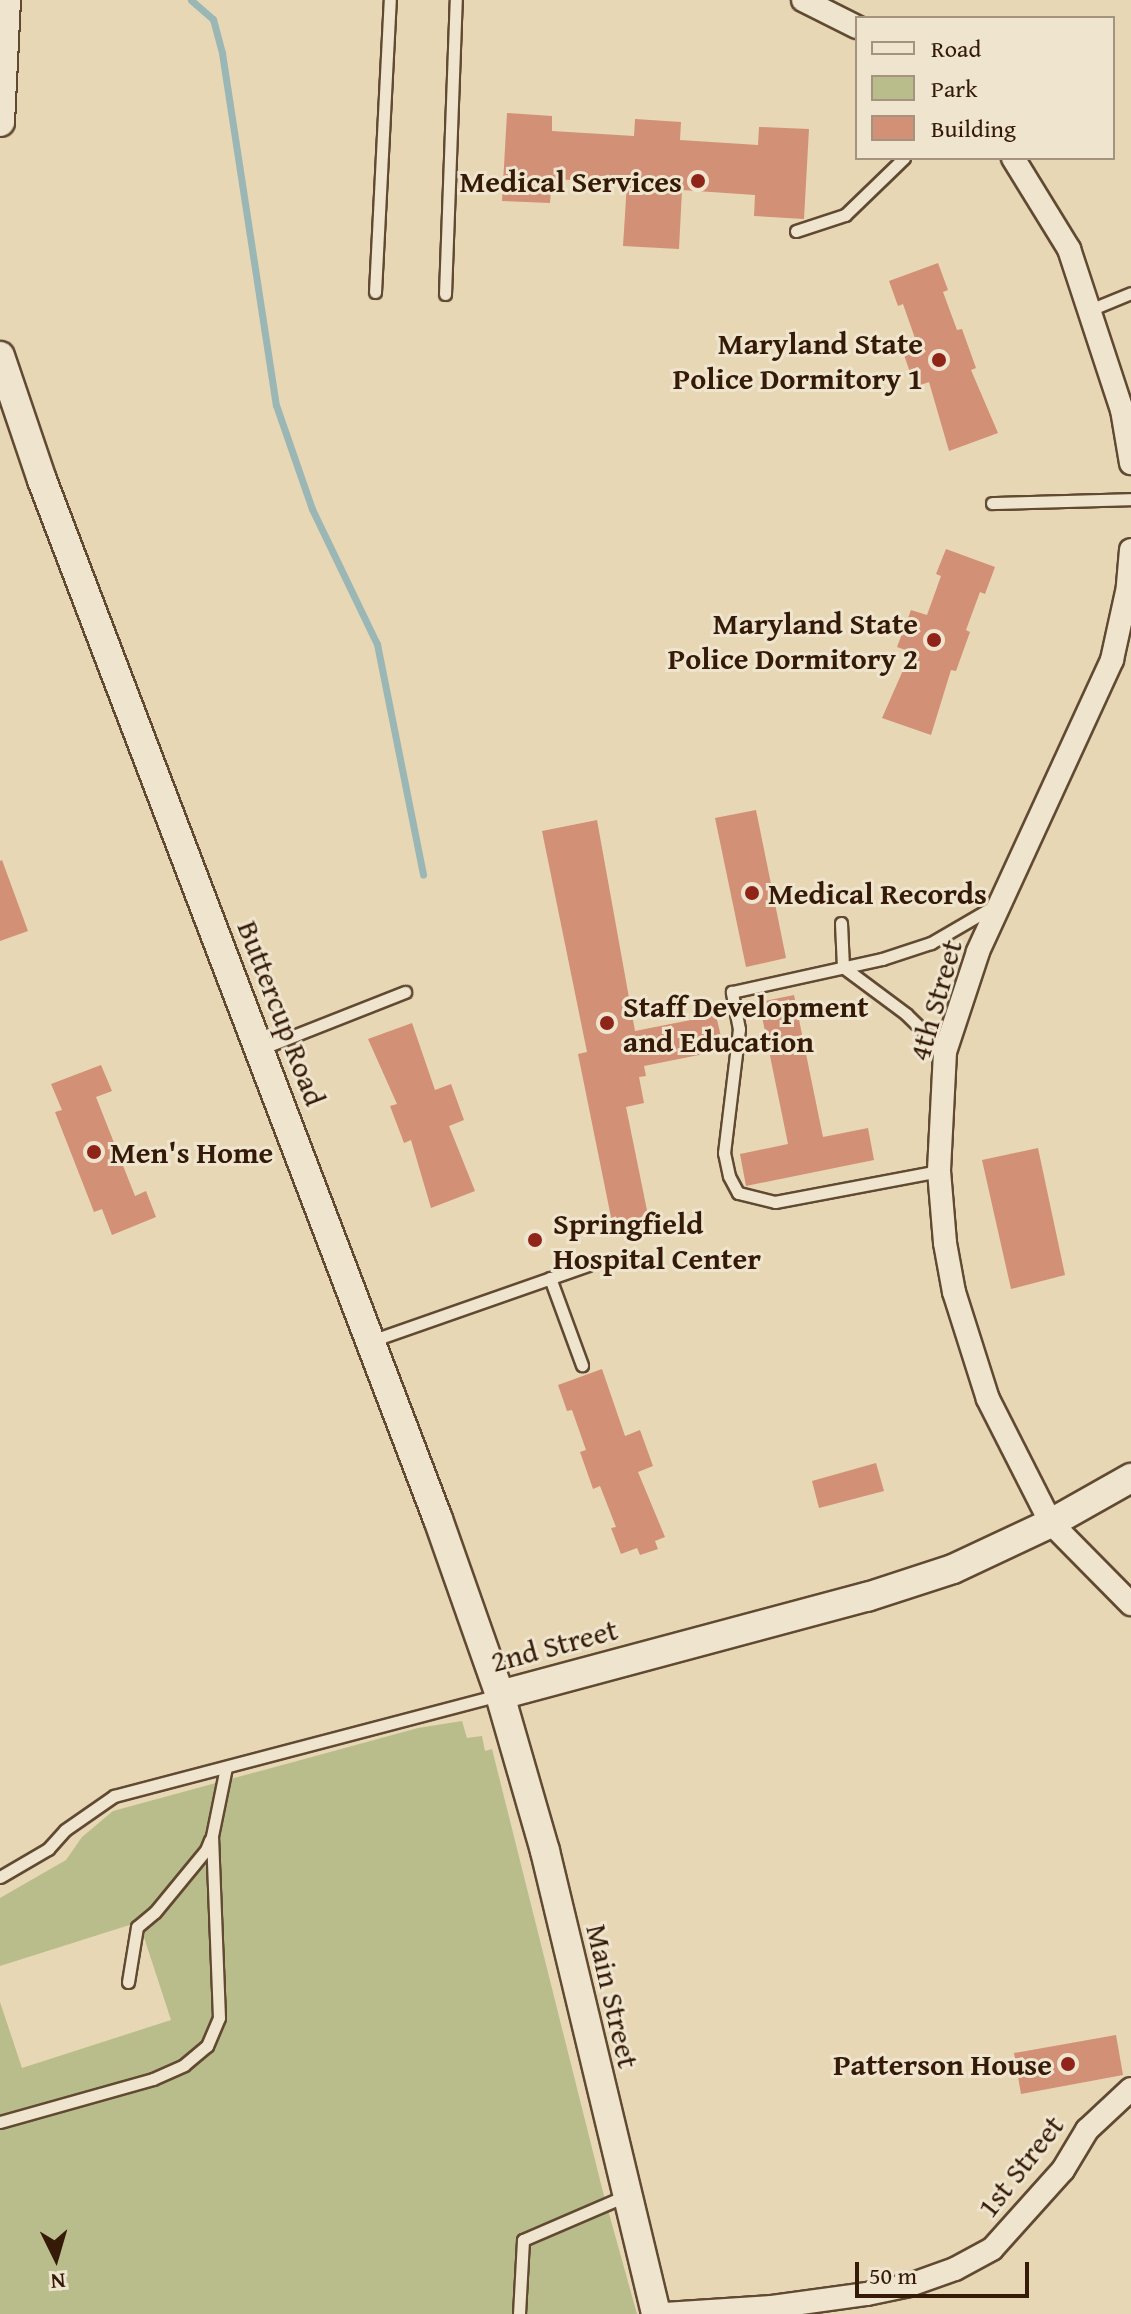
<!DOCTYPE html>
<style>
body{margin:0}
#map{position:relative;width:1131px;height:2314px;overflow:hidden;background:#e7d7b5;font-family:"Gentium Book Plus",serif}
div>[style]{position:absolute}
.green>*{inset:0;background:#b9bd8b}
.stream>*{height:7px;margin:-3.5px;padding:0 3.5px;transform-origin:3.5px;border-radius:3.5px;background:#9ab7b6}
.building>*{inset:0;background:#d29076}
.roads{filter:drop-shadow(2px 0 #614932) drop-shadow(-2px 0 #614932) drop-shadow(0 2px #614932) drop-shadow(0 -2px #614932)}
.service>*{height:11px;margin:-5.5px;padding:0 5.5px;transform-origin:5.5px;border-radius:5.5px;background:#efe5cf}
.minor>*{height:22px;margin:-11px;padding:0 11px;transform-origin:11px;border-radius:11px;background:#efe5cf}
.tertiary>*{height:28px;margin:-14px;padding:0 14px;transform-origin:14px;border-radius:14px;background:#efe5cf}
.dots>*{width:22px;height:22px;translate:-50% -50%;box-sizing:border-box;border:4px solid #efe5cf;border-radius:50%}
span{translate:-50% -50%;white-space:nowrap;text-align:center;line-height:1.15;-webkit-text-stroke:6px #efe5cf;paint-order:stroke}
.poi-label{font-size:30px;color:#341a07;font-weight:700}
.right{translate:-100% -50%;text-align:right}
.left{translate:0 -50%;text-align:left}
.street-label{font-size:30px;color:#341a07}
.legend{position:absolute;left:855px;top:16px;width:260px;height:144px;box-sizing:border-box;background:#efe5cf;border:2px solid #a4947f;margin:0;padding:10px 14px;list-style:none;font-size:24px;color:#341a07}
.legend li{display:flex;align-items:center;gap:16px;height:40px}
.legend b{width:40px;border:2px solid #a4947f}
.north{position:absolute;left:16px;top:2218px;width:80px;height:80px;-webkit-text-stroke:6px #efe5cf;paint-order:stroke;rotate:175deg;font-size:22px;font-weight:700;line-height:32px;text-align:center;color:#341a07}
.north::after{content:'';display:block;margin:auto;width:28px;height:36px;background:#341a07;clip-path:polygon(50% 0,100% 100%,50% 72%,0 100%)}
.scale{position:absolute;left:855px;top:2262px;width:174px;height:36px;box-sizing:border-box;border:4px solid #341a07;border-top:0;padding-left:10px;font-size:24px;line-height:28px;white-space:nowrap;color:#341a07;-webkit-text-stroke:6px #efe5cf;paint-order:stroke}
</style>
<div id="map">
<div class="green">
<i style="clip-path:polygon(462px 1721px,467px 1738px,482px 1736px,485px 1751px,492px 1749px,603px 2192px,637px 2314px,0 2314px,0 2002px,22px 2068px,171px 2020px,139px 1922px,0 1966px,0 1898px,66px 1860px,82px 1837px,113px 1811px,418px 1728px)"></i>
</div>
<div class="stream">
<i style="left:191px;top:0;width:29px;rotate:41deg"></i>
<i style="left:213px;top:19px;width:35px;rotate:75deg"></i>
<i style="left:222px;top:53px;width:356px;rotate:81.3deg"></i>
<i style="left:276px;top:405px;width:110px;rotate:70.9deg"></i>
<i style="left:312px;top:509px;width:150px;rotate:64.3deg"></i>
<i style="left:377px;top:644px;width:235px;rotate:78.7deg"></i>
</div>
<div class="building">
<i style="clip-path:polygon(507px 113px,552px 116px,552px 131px,634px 136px,635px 119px,681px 122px,680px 140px,758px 145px,759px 127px,809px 129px,804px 219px,754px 216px,755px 195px,682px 190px,679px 249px,623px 246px,627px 183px,552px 179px,550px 203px,502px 201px)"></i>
<i style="clip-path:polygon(938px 263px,948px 290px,943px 292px,957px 330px,962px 329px,976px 368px,971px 370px,998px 433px,949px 451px,929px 382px,915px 387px,902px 349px,917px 344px,903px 304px,898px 306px,889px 281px)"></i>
<i style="clip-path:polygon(946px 549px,995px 567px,985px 594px,980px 592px,966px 630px,970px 632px,956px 671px,951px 670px,931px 735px,882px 718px,911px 652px,897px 647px,911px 610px,927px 615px,941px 576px,936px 574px)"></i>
<i style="clip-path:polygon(756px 810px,786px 958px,746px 967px,715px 818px)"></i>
<i style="clip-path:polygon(597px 820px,635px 1031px,716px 1015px,724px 1050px,644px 1066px,646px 1076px,639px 1077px,644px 1103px,626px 1107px,651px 1230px,615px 1237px,578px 1054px,587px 1052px,542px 831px)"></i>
<i style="clip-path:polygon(2px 860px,28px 931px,0 941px,0 861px)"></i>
<i style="clip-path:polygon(794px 995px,823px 1137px,868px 1128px,874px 1160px,746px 1186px,740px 1154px,788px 1144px,759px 1002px)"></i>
<i style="clip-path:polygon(412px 1023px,435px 1090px,451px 1084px,464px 1120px,449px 1126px,475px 1191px,431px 1208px,411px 1140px,404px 1143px,390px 1106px,397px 1104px,368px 1039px)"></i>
<i style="clip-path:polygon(101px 1065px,112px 1091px,96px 1097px,135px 1196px,146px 1191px,156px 1217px,112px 1235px,102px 1209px,94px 1212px,55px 1112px,62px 1110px,51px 1084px)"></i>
<i style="clip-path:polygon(1038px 1148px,1065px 1275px,1011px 1289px,982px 1160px)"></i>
<i style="clip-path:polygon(602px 1369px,625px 1436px,640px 1430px,653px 1466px,638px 1472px,665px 1537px,655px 1541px,658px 1549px,640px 1555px,637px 1548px,621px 1554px,611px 1528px,616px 1527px,600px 1486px,593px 1489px,580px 1452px,586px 1450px,572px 1410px,567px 1411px,558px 1385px)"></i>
<i style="clip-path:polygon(876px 1463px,884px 1491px,819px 1508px,812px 1481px)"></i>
<i style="clip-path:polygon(1116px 2035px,1123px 2075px,1021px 2094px,1014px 2053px)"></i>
</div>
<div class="roads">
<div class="service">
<i style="left:796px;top:231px;width:52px;rotate:-18.1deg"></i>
<i style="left:845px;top:215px;width:82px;rotate:-44deg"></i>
<i style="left:375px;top:292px;width:292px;rotate:-87.1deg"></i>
<i style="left:445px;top:294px;width:294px;rotate:-87.9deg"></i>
<i style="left:1092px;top:309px;width:42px;rotate:-22.3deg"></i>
<i style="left:992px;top:503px;width:139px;rotate:-1.6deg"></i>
<i style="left:841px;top:923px;width:44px;rotate:87.4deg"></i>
<i style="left:843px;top:967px;width:79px;rotate:36.7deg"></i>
<i style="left:906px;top:1014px;width:54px;rotate:44.3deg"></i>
<i style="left:260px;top:1049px;width:156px;rotate:-21.5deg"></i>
<i style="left:939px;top:1171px;width:167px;rotate:169.3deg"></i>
<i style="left:775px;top:1202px;width:38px;rotate:-166deg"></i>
<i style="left:738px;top:1193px;width:19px;rotate:-118deg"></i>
<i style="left:729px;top:1176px;width:24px;rotate:-102deg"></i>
<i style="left:724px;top:1153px;width:125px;rotate:-83.1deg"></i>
<i style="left:739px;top:1029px;width:38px;rotate:-101deg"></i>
<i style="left:732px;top:992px;width:154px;rotate:-12.4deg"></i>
<i style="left:882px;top:959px;width:52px;rotate:-18.1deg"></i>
<i style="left:931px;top:943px;width:75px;rotate:-30.3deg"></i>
<i style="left:550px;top:1278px;width:93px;rotate:69.8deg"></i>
<i style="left:371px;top:1341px;width:230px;rotate:-19.3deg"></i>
<i style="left:0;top:1877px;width:56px;rotate:-30.3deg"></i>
<i style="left:48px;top:1849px;width:25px;rotate:-48deg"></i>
<i style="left:65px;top:1830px;width:60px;rotate:-34.8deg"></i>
<i style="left:114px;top:1796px;width:398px;rotate:-14.7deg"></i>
<i style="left:128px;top:1982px;width:56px;rotate:-80.7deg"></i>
<i style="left:137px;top:1927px;width:23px;rotate:-40deg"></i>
<i style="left:155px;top:1912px;width:80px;rotate:-50.6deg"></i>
<i style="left:206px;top:1850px;width:11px;rotate:-68deg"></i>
<i style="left:0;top:2122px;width:159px;rotate:-15.7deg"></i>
<i style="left:153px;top:2079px;width:34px;rotate:-24deg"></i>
<i style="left:184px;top:2065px;width:30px;rotate:-40deg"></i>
<i style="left:207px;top:2046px;width:30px;rotate:-67deg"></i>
<i style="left:219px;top:2018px;width:182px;rotate:-92.2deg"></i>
<i style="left:212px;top:1836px;width:70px;rotate:-78.5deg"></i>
<i style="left:519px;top:2314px;width:74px;rotate:-86.9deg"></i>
<i style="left:523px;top:2240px;width:111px;rotate:-23.3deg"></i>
</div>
<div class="minor">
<i style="left:803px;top:0;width:60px;rotate:26.6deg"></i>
<i style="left:1013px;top:158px;width:107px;rotate:58.4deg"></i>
<i style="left:1069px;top:249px;width:169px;rotate:71.8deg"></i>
<i style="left:1122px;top:410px;width:54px;rotate:80.4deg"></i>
<i style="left:1131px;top:550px;width:37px;rotate:95deg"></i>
<i style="left:1128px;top:587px;width:75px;rotate:102.4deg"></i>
<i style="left:1112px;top:660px;width:321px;rotate:114.7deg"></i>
<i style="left:978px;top:952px;width:105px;rotate:108.3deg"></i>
<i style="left:945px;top:1052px;width:119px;rotate:92.9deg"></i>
<i style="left:939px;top:1171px;width:72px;rotate:85.2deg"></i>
<i style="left:945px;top:1243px;width:50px;rotate:79.6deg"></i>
<i style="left:954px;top:1292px;width:112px;rotate:72.4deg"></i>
<i style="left:988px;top:1399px;width:139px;rotate:63.1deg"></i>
<i style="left:1051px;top:1523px;width:114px;rotate:45.4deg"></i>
<i style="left:665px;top:2314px;width:107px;rotate:-3.7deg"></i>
<i style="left:772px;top:2307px;width:96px;rotate:-7.8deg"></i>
<i style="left:867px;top:2294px;width:44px;rotate:-11.8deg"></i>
<i style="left:910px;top:2285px;width:48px;rotate:-19.6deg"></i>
<i style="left:955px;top:2269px;width:42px;rotate:-28.4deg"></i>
<i style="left:992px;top:2249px;width:106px;rotate:-48.1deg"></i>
<i style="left:1063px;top:2170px;width:47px;rotate:-59deg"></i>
<i style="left:1087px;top:2130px;width:60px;rotate:-43deg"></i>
</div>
<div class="tertiary">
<i style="left:0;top:122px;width:122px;rotate:-87.2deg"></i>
<i style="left:0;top:356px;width:131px;rotate:71.3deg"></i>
<i style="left:42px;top:480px;width:1112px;rotate:69.14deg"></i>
<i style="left:438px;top:1519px;width:187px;rotate:70.6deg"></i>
<i style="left:500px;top:1695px;width:162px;rotate:73.9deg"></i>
<i style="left:545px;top:1851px;width:476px;rotate:76.5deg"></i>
<i style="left:500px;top:1695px;width:380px;rotate:-15deg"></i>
<i style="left:867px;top:1597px;width:90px;rotate:-18deg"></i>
<i style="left:953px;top:1569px;width:108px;rotate:-25.1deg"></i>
<i style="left:1051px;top:1523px;width:92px;rotate:-29.4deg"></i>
</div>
</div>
<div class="dots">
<i style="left:698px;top:181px;background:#8f2418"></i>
<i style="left:939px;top:360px;background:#8f2418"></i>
<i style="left:934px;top:640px;background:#8f2418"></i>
<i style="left:752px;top:893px;background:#8f2418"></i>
<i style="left:607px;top:1023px;background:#8f2418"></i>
<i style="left:94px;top:1152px;background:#8f2418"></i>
<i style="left:535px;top:1240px;background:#8f2418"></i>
<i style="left:1068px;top:2064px;background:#8f2418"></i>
</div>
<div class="poi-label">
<span class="right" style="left:682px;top:181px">Medical Services</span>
<span class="right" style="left:923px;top:360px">Maryland State<br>Police Dormitory 1</span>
<span class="right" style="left:918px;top:640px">Maryland State<br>Police Dormitory 2</span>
<span class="left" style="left:768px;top:893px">Medical Records</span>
<span class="left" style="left:623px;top:1023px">Staff Development<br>and Education</span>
<span class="left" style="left:110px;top:1152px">Men's Home</span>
<span class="left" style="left:553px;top:1240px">Springfield<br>Hospital Center</span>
<span class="right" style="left:1052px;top:2064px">Patterson House</span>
</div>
<div class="street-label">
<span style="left:935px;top:1000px;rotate:-74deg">4th Street</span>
<span style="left:282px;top:1013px;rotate:69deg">Buttercup Road</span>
<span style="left:554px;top:1645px;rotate:-15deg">2nd Street</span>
<span style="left:613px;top:1996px;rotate:77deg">Main Street</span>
<span style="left:1020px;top:2166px;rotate:-52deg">1st Street</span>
</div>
<ul class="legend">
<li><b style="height:10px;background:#efe5cf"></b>Road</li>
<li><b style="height:22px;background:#b9bd8b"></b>Park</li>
<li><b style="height:22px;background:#d29076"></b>Building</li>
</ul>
<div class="north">N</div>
<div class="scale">50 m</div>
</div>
